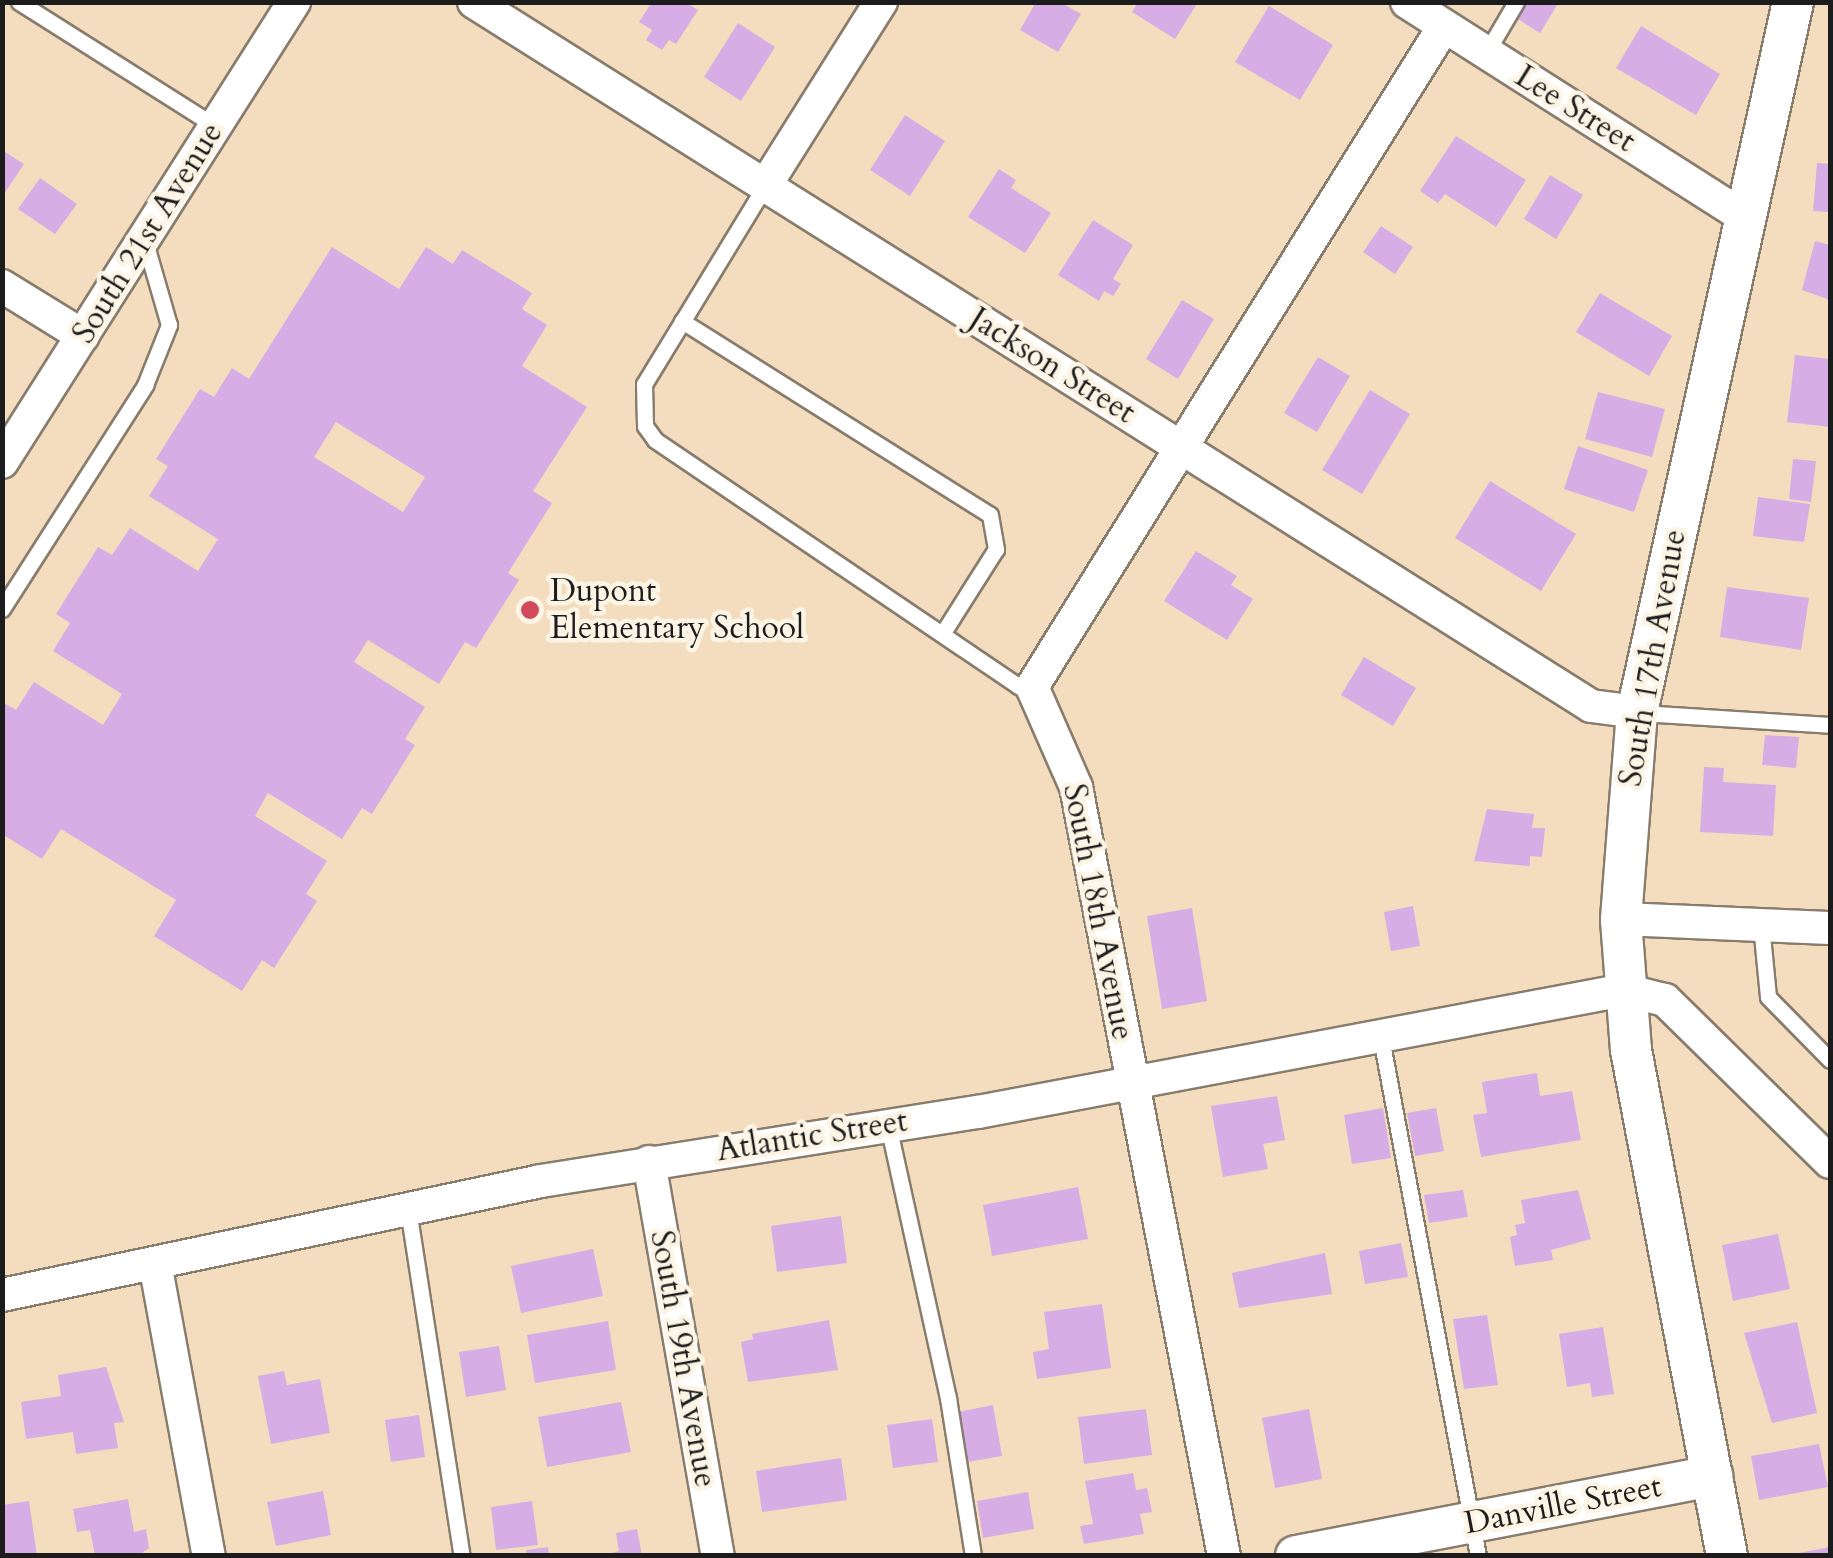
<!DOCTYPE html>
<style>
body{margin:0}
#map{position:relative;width:1833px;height:1558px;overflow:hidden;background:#f4ddbe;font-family:Cardo,serif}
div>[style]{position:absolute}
.building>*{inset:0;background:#d7ade6}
.roads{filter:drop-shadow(2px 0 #887c6d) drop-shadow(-2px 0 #887c6d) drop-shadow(0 2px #887c6d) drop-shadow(0 -2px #887c6d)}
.service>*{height:15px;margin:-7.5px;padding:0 7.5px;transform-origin:7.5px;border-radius:7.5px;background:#fff}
.minor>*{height:32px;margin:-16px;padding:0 16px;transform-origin:16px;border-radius:16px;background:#fff}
.tertiary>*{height:40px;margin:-20px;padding:0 20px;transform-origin:20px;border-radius:20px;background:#fff}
.dots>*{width:28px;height:28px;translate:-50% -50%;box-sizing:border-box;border:5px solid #fcf5e5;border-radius:50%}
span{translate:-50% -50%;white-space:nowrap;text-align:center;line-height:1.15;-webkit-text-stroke:9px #fcf5e5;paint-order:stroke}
.street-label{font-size:32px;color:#1c1c1c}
.poi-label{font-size:32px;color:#1c1c1c}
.left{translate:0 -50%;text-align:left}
.frame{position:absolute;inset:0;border:5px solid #1c1c1c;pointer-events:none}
</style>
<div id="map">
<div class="building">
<i style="clip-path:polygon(652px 2px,685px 2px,698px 10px,676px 44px,669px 40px,662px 50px,646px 40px,652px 30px,639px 22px)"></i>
<i style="clip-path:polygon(1036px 2px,1060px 2px,1081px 14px,1058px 52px,1020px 30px)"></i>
<i style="clip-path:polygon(1138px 2px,1198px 2px,1175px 39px,1132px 12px)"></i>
<i style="clip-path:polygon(1522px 2px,1559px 2px,1540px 33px,1513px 16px)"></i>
<i style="clip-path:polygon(1269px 6px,1333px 45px,1300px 100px,1235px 62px)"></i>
<i style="clip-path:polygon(738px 23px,775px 47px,741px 101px,704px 77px)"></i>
<i style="clip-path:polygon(1641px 26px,1720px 74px,1696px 115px,1616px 68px)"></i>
<i style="clip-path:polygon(905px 115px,945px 141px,910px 196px,870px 170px)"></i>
<i style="clip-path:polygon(1456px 136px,1526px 180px,1496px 227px,1445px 194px,1438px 203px,1420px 191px)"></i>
<i style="clip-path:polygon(2px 150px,24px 164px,2px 197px)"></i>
<i style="clip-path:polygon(1817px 163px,1830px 164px,1830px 212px,1813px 211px)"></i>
<i style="clip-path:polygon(999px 169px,1016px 180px,1011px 188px,1051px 213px,1025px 253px,968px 217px)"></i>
<i style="clip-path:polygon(1550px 175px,1583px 195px,1556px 239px,1524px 219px)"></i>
<i style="clip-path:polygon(40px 178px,77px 204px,55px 234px,18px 209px)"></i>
<i style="clip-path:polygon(1093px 220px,1133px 245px,1113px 279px,1121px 284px,1113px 296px,1104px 291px,1099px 301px,1058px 275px)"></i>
<i style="clip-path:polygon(1381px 226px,1413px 247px,1395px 274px,1363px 252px)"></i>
<i style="clip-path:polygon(1815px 241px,1830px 245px,1830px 300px,1802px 290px)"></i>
<i style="clip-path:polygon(evenodd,332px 247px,399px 289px,426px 247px,453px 264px,462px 250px,532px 293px,522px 309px,547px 325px,522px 366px,587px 407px,533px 491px,552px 503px,508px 573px,519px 580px,476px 648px,465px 642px,439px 684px,368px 640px,354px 662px,425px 707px,405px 739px,415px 745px,372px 814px,362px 808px,342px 839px,268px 793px,255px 816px,327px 861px,306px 894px,317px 901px,274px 968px,262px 960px,242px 991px,154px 936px,176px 900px,61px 829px,42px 859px,2px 834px,2px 702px,16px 710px,34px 682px,103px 725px,122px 694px,53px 651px,70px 623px,56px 614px,98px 547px,112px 555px,130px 528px,198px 571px,218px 539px,149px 496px,168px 466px,156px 459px,200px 389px,214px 397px,232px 368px,249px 379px,332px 247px,336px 422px,425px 477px,403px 512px,314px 457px,336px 422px)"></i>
<i style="clip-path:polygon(1600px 293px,1672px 336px,1649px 376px,1576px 332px)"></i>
<i style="clip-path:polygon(1182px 300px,1214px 319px,1178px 379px,1146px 359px)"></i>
<i style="clip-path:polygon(1795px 355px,1830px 359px,1830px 427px,1787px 422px)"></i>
<i style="clip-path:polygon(1318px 357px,1350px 376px,1317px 432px,1284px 413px)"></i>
<i style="clip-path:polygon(1370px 390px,1410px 414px,1362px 494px,1322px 470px)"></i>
<i style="clip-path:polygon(1598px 392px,1665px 409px,1652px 457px,1585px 439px)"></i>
<i style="clip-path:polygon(1578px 446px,1648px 470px,1634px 512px,1564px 489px)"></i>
<i style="clip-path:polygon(1793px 459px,1816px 461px,1811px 502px,1789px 499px)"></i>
<i style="clip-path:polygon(1490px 481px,1576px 534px,1541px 591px,1455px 538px)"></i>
<i style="clip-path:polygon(1758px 497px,1810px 504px,1804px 542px,1753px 536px)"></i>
<i style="clip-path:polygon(1196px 551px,1237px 576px,1231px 585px,1253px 599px,1227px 640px,1164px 601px)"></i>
<i style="clip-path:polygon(1727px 587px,1809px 598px,1801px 650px,1720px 637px)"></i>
<i style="clip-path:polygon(1364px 657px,1416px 688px,1393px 726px,1341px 695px)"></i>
<i style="clip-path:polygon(1765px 735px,1799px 737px,1796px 768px,1762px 765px)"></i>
<i style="clip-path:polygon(1704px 767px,1724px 768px,1723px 782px,1776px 785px,1773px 836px,1700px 832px)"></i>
<i style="clip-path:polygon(1487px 809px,1534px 814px,1532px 828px,1545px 828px,1542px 857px,1530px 856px,1530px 866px,1474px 861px)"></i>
<i style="clip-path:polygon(1413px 906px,1420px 946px,1391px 951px,1384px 912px)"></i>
<i style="clip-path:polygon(1192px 908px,1207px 1001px,1162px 1009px,1147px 916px)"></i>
<i style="clip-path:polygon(1537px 1073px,1540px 1096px,1572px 1091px,1581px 1140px,1481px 1157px,1473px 1115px,1487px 1113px,1482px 1082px)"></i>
<i style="clip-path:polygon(1277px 1096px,1285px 1140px,1263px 1144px,1268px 1169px,1223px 1177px,1211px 1106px)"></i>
<i style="clip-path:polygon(1383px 1108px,1391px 1158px,1352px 1164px,1344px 1115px)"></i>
<i style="clip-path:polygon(1436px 1108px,1444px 1151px,1415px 1156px,1407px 1113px)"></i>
<i style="clip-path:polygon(1078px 1187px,1088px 1239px,992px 1256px,983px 1205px)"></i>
<i style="clip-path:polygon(1463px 1190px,1468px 1217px,1429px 1223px,1424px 1195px)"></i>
<i style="clip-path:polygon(1578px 1190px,1591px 1239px,1551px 1250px,1553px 1260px,1515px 1266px,1510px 1237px,1517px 1235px,1515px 1225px,1525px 1223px,1521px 1200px)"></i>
<i style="clip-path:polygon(841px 1216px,847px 1263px,777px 1272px,771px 1226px)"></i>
<i style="clip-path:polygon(1778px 1234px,1790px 1289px,1733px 1301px,1722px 1245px)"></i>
<i style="clip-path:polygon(1401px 1243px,1408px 1277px,1365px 1284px,1359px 1251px)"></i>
<i style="clip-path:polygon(593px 1249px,603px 1296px,521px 1313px,511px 1266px)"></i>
<i style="clip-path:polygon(1325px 1253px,1332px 1294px,1239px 1308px,1232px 1273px)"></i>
<i style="clip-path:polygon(1102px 1304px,1111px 1368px,1037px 1379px,1033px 1352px,1049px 1349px,1044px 1312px)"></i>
<i style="clip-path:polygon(1487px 1315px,1498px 1385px,1464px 1389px,1453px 1319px)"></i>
<i style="clip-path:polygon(829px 1320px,838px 1370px,748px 1382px,741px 1342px,753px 1339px,752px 1334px)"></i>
<i style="clip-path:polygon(608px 1321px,616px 1370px,535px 1383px,527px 1335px)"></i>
<i style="clip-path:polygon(1797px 1322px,1817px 1413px,1772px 1423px,1744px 1333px)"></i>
<i style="clip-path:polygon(1603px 1327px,1614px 1394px,1592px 1397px,1590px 1383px,1567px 1387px,1559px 1334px)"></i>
<i style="clip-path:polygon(499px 1346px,506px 1390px,466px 1397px,459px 1352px)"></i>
<i style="clip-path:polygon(106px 1367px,124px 1422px,114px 1423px,118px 1448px,76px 1454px,73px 1432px,26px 1439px,21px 1402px,61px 1396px,58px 1375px)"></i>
<i style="clip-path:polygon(284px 1371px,287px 1385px,320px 1379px,330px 1433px,271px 1444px,258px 1376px)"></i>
<i style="clip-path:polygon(621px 1402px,631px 1452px,547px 1467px,538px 1417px)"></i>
<i style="clip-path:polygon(993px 1405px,1002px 1456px,968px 1462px,958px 1412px)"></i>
<i style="clip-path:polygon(1146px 1409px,1152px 1455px,1084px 1464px,1078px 1417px)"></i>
<i style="clip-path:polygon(1309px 1409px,1322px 1479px,1275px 1488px,1262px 1418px)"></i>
<i style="clip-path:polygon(419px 1415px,425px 1457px,391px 1462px,385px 1420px)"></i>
<i style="clip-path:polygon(932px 1419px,938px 1462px,893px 1468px,887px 1425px)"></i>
<i style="clip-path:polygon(1819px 1444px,1828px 1487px,1759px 1500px,1751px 1456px)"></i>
<i style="clip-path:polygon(841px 1458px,847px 1500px,762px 1512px,756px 1471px)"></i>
<i style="clip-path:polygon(1133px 1473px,1136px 1490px,1147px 1488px,1152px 1512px,1140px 1514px,1144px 1534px,1084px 1544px,1080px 1526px,1093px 1524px,1085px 1481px)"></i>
<i style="clip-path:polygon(323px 1491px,331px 1535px,276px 1546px,267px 1502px)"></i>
<i style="clip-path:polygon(1028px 1492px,1034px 1529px,983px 1538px,977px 1501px)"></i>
<i style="clip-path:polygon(128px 1499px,134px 1532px,146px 1529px,149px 1548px,138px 1556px,95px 1556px,90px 1530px,77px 1532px,73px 1509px)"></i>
<i style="clip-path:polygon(29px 1501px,37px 1556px,2px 1556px,2px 1505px)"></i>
<i style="clip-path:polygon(532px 1501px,538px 1545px,496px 1550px,491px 1507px)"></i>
<i style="clip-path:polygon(637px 1529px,642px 1556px,602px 1556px,619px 1551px,616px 1533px)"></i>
<i style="clip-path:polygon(548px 1547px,549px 1556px,527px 1556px,526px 1550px)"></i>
<i style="clip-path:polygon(1830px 1547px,1830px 1556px,1794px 1556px,1794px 1554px)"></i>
</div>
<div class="roads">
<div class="service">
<i style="left:19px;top:2px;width:232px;rotate:32.3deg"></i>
<i style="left:1486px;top:53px;width:59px;rotate:-59.5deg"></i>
<i style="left:765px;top:186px;width:232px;rotate:121.4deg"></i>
<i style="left:644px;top:384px;width:42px;rotate:88.6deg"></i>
<i style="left:645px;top:426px;width:17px;rotate:54deg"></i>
<i style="left:655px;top:440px;width:439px;rotate:34.1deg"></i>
<i style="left:1018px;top:686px;width:14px;rotate:4deg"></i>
<i style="left:682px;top:321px;width:364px;rotate:32.2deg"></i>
<i style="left:990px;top:515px;width:35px;rotate:80deg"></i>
<i style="left:996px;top:549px;width:97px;rotate:122.4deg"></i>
<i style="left:2px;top:609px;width:266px;rotate:-57.4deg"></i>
<i style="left:145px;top:385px;width:65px;rotate:-68.2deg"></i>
<i style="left:169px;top:325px;width:86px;rotate:-106.1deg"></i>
<i style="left:1641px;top:713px;width:189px;rotate:3.6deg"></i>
<i style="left:1761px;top:925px;width:72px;rotate:84.4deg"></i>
<i style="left:1768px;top:997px;width:88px;rotate:45.5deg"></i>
<i style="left:1381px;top:1038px;width:527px;rotate:79.39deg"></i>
<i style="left:888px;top:1125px;width:280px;rotate:77.6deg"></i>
<i style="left:948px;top:1398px;width:160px;rotate:81deg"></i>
<i style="left:408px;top:1209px;width:351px;rotate:81.2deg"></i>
</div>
<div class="minor">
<i style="left:474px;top:2px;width:1320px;rotate:32.22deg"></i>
<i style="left:1591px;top:706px;width:46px;rotate:7.4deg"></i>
<i style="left:1407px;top:2px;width:398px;rotate:32.5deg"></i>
<i style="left:765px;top:186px;width:218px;rotate:-57.8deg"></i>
<i style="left:2px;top:286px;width:95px;rotate:31.7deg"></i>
<i style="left:2px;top:462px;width:545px;rotate:-57.59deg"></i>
<i style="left:1621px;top:919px;width:209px;rotate:2.5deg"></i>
<i style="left:649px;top:1162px;width:400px;rotate:80.1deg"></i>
<i style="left:155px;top:1263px;width:298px;rotate:79.6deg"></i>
<i style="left:2px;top:1295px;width:551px;rotate:-11.94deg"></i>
<i style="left:541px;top:1181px;width:442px;rotate:-9deg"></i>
<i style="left:978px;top:1112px;width:657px;rotate:-10.69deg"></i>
<i style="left:1624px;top:990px;width:42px;rotate:13.7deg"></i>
<i style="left:1665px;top:1000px;width:231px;rotate:44.5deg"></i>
<i style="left:1224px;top:1556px;width:783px;rotate:-100.89deg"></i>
<i style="left:1076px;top:787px;width:109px;rotate:-113.7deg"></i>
<i style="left:1032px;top:687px;width:779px;rotate:-58.06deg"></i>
</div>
<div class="tertiary">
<i style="left:1296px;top:1556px;width:424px;rotate:-10.9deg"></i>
<i style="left:1727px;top:1556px;width:515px;rotate:-100.74deg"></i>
<i style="left:1631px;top:1050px;width:131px;rotate:-94.4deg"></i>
<i style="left:1621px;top:919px;width:208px;rotate:-85.6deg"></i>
<i style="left:1637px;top:712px;width:727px;rotate:-77.61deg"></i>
</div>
</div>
<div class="dots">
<i style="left:530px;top:610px;background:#d1495b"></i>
</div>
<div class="street-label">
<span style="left:1575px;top:109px;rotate:32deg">Lee Street</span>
<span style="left:148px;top:233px;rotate:-58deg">South 21st Avenue</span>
<span style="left:1052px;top:366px;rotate:32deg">Jackson Street</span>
<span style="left:1653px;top:658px;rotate:-80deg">South 17th Avenue</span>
<span style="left:1098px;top:912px;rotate:79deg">South 18th Avenue</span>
<span style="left:812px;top:1136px;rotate:-9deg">Atlantic Street</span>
<span style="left:683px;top:1359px;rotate:80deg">South 19th Avenue</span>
<span style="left:1563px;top:1505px;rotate:-11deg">Danville Street</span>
</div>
<div class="poi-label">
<span class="left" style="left:550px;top:610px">Dupont<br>Elementary School</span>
</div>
<div class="frame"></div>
</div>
